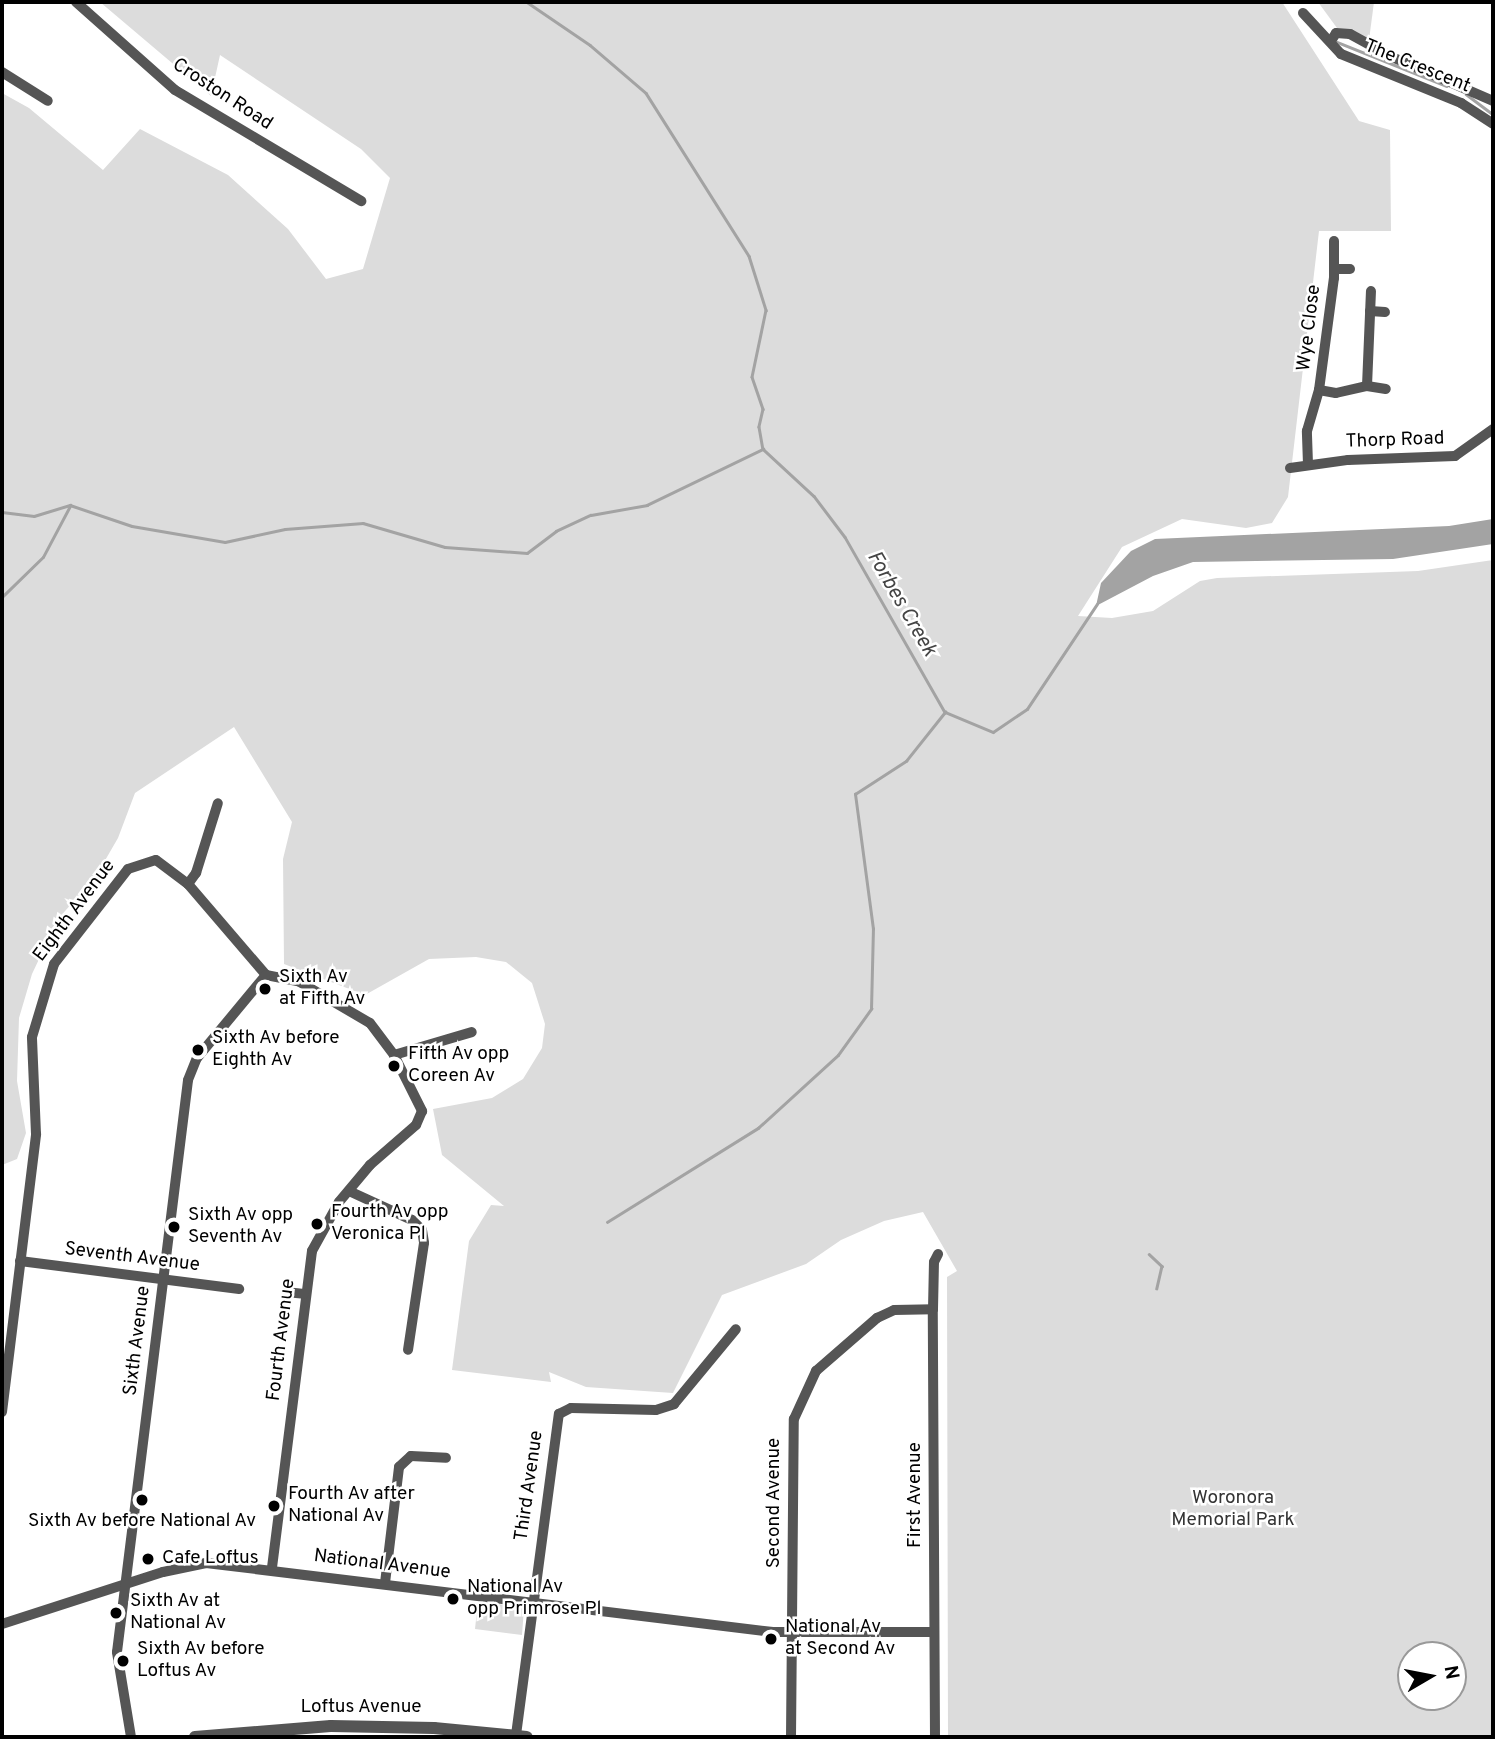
<!DOCTYPE html>
<style>
body{margin:0}
#map{position:relative;width:1495px;height:1739px;overflow:hidden;background:#fff;font-family:Overpass,sans-serif}
div>[style]{position:absolute}
.green>*{inset:0;background:#dcdcdc}
.water>*{inset:0;background:#a3a3a3}
.stream>*{height:2.5px;margin:-1.25px;padding:0 1.25px;transform-origin:1.25px;border-radius:1.25px;background:#a3a3a3}
.minor>*{height:10px;margin:-5px;padding:0 5px;transform-origin:5px;border-radius:5px;background:#555}
.tertiary>*{height:12px;margin:-6px;padding:0 6px;transform-origin:6px;border-radius:6px;background:#555}
.dots>*{width:19px;height:19px;translate:-50% -50%;box-sizing:border-box;border:4px solid #fff;border-radius:50%}
span{translate:-50% -50%;white-space:nowrap;text-align:center;line-height:1.15;-webkit-text-stroke:5px #fff;paint-order:stroke}
.street-label{font-size:19px;color:#000}
.poi-label{font-size:19px;color:#000}
.left{translate:0 -50%;text-align:left}
.park-label{font-size:19px;color:#333}
.water-label{font-size:21px;color:#444;font-style:italic}
.frame{position:absolute;inset:0;border:4px solid #000;pointer-events:none}
.north{position:absolute;left:1397px;top:1641px;width:70px;height:70px;box-sizing:border-box;background:#fff;border:2px solid #999;border-radius:50%;rotate:80deg;font-size:19px;font-weight:700;line-height:28px;text-align:center;color:#000}
.north::after{content:'';display:block;margin:auto;width:24px;height:32px;background:#000;clip-path:polygon(50% 0,100% 100%,50% 72%,0 100%)}
</style>
<div id="map">
<div class="green">
<i style="clip-path:polygon(evenodd,100px 2px,1282px 2px,1359px 121px,1390px 130px,1391px 231px,1319px 231px,1288px 497px,1272px 523px,1246px 528px,1182px 519px,1122px 547px,1078px 616px,1112px 618px,1153px 611px,1200px 581px,1217px 578px,1418px 571px,1493px 560px,1493px 1737px,948px 1737px,947px 1277px,957px 1271px,923px 1212px,884px 1221px,841px 1240px,806px 1264px,722px 1295px,673px 1393px,586px 1387px,549px 1372px,551px 1382px,452px 1370px,469px 1241px,491px 1205px,504px 1206px,442px 1155px,433px 1109px,492px 1098px,523px 1079px,542px 1048px,545px 1024px,532px 983px,506px 962px,476px 957px,429px 959px,365px 995px,284px 964px,283px 859px,292px 822px,234px 727px,135px 793px,118px 838px,96px 876px,58px 919px,32px 974px,19px 1018px,17px 1081px,26px 1133px,17px 1159px,2px 1165px,2px 93px,29px 108px,103px 170px,140px 129px,228px 175px,288px 229px,326px 279px,363px 269px,390px 178px,361px 149px,220px 55px,211px 96px,100px 2px,1411px 1655px,1453px 1655px,1453px 1697px,1411px 1697px,1411px 1655px)"></i>
<i style="clip-path:polygon(1318px 2px,1374px 2px,1369px 40px,1337px 28px)"></i>
<i style="clip-path:polygon(478px 1601px,524px 1608px,522px 1635px,475px 1629px)"></i>
</div>
<div class="water">
<i style="clip-path:polygon(1493px 519px,1493px 544px,1393px 559px,1193px 562px,1153px 576px,1096px 606px,1101px 583px,1131px 551px,1155px 539px,1449px 526px)"></i>
</div>
<div class="stream">
<i style="left:527px;top:2px;width:76px;rotate:34.3deg"></i>
<i style="left:590px;top:45px;width:74px;rotate:40.6deg"></i>
<i style="left:646px;top:93px;width:193px;rotate:57.7deg"></i>
<i style="left:749px;top:256px;width:57px;rotate:72.5deg"></i>
<i style="left:766px;top:310px;width:68px;rotate:101.8deg"></i>
<i style="left:752px;top:377px;width:34px;rotate:71deg"></i>
<i style="left:763px;top:409px;width:18px;rotate:103deg"></i>
<i style="left:759px;top:427px;width:22px;rotate:80deg"></i>
<i style="left:763px;top:449px;width:69px;rotate:42.7deg"></i>
<i style="left:814px;top:496px;width:51px;rotate:52.9deg"></i>
<i style="left:845px;top:537px;width:202px;rotate:60.3deg"></i>
<i style="left:945px;top:712px;width:52px;rotate:22.6deg"></i>
<i style="left:993px;top:732px;width:41px;rotate:-34.1deg"></i>
<i style="left:1027px;top:709px;width:126px;rotate:-56.3deg"></i>
<i style="left:1337px;top:42px;width:118px;rotate:21.8deg"></i>
<i style="left:1466px;top:94px;width:34px;rotate:37deg"></i>
<i style="left:2px;top:512px;width:32px;rotate:7deg"></i>
<i style="left:34px;top:516px;width:38px;rotate:-17deg"></i>
<i style="left:70px;top:505px;width:65px;rotate:18.7deg"></i>
<i style="left:132px;top:526px;width:94px;rotate:9.8deg"></i>
<i style="left:225px;top:542px;width:61px;rotate:-12.2deg"></i>
<i style="left:285px;top:529px;width:78px;rotate:-4.4deg"></i>
<i style="left:363px;top:523px;width:85px;rotate:16.3deg"></i>
<i style="left:445px;top:547px;width:82px;rotate:4.2deg"></i>
<i style="left:527px;top:553px;width:36px;rotate:-37deg"></i>
<i style="left:556px;top:531px;width:38px;rotate:-25deg"></i>
<i style="left:591px;top:515px;width:57px;rotate:-10.1deg"></i>
<i style="left:647px;top:505px;width:129px;rotate:-25.8deg"></i>
<i style="left:2px;top:597px;width:57px;rotate:-44.3deg"></i>
<i style="left:43px;top:557px;width:58px;rotate:-62.1deg"></i>
<i style="left:607px;top:1222px;width:178px;rotate:-31.9deg"></i>
<i style="left:758px;top:1128px;width:108px;rotate:-42.4deg"></i>
<i style="left:838px;top:1055px;width:57px;rotate:-54.3deg"></i>
<i style="left:871px;top:1009px;width:80px;rotate:-88.6deg"></i>
<i style="left:873px;top:929px;width:136px;rotate:-97.6deg"></i>
<i style="left:855px;top:794px;width:61px;rotate:-32.9deg"></i>
<i style="left:906px;top:761px;width:63px;rotate:-51.5deg"></i>
<i style="left:1149px;top:1254px;width:18px;rotate:43deg"></i>
<i style="left:1162px;top:1266px;width:23px;rotate:103deg"></i>
</div>
<div class="minor">
<i style="left:76px;top:2px;width:132px;rotate:41.6deg"></i>
<i style="left:175px;top:90px;width:217px;rotate:30.8deg"></i>
<i style="left:1303px;top:13px;width:56px;rotate:47.2deg"></i>
<i style="left:1341px;top:54px;width:130px;rotate:22.2deg"></i>
<i style="left:1461px;top:103px;width:38px;rotate:33deg"></i>
<i style="left:1331px;top:41px;width:9px;rotate:-58deg"></i>
<i style="left:1336px;top:33px;width:14px;rotate:4deg"></i>
<i style="left:1350px;top:34px;width:48px;rotate:28.7deg"></i>
<i style="left:1392px;top:57px;width:110px;rotate:23.5deg"></i>
<i style="left:2px;top:72px;width:54px;rotate:32.2deg"></i>
<i style="left:1334px;top:269px;width:16px"></i>
<i style="left:1370px;top:311px;width:15px;rotate:4deg"></i>
<i style="left:1367px;top:386px;width:19px;rotate:9deg"></i>
<i style="left:1319px;top:390px;width:113px;rotate:-82.4deg"></i>
<i style="left:1334px;top:278px;width:37px;rotate:-90deg"></i>
<i style="left:1308px;top:464px;width:33px;rotate:-92deg"></i>
<i style="left:1307px;top:431px;width:43px;rotate:-73.7deg"></i>
<i style="left:1319px;top:390px;width:17px;rotate:10deg"></i>
<i style="left:1336px;top:393px;width:32px;rotate:-13deg"></i>
<i style="left:1367px;top:386px;width:95px;rotate:-87.6deg"></i>
<i style="left:1290px;top:468px;width:59px;rotate:-7.9deg"></i>
<i style="left:1348px;top:460px;width:107px;rotate:-2.1deg"></i>
<i style="left:1455px;top:456px;width:47px;rotate:-35.4deg"></i>
<i style="left:188px;top:884px;width:14px;rotate:-54deg"></i>
<i style="left:196px;top:873px;width:73px;rotate:-72.6deg"></i>
<i style="left:266px;top:975px;width:33px;rotate:11deg"></i>
<i style="left:298px;top:981px;width:83px;rotate:30.3deg"></i>
<i style="left:370px;top:1023px;width:40px;rotate:53deg"></i>
<i style="left:394px;top:1055px;width:63px;rotate:63.4deg"></i>
<i style="left:422px;top:1111px;width:15px;rotate:113deg"></i>
<i style="left:416px;top:1125px;width:61px;rotate:139deg"></i>
<i style="left:370px;top:1165px;width:48px;rotate:130deg"></i>
<i style="left:339px;top:1202px;width:56px;rotate:118.9deg"></i>
<i style="left:312px;top:1251px;width:321px;rotate:97.2deg"></i>
<i style="left:394px;top:1055px;width:81px;rotate:-16.4deg"></i>
<i style="left:349px;top:1191px;width:69px;rotate:24.7deg"></i>
<i style="left:412px;top:1220px;width:14px;rotate:45deg"></i>
<i style="left:422px;top:1230px;width:13px;rotate:81deg"></i>
<i style="left:424px;top:1243px;width:108px;rotate:98.5deg"></i>
<i style="left:20px;top:1261px;width:221px;rotate:7.3deg"></i>
<i style="left:286px;top:1292px;width:18px;rotate:6deg"></i>
<i style="left:2px;top:1412px;width:280px;rotate:-83deg"></i>
<i style="left:36px;top:1134px;width:97px;rotate:-92.4deg"></i>
<i style="left:32px;top:1037px;width:76px;rotate:-73.2deg"></i>
<i style="left:54px;top:964px;width:120px;rotate:-52.1deg"></i>
<i style="left:128px;top:869px;width:29px;rotate:-18deg"></i>
<i style="left:156px;top:860px;width:40px;rotate:37deg"></i>
<i style="left:188px;top:884px;width:120px;rotate:49.4deg"></i>
<i style="left:385px;top:1583px;width:117px;rotate:-83.1deg"></i>
<i style="left:399px;top:1467px;width:16px;rotate:-43deg"></i>
<i style="left:411px;top:1456px;width:35px;rotate:3deg"></i>
<i style="left:2px;top:1624px;width:169px;rotate:-17.9deg"></i>
<i style="left:163px;top:1572px;width:44px;rotate:-11.8deg"></i>
<i style="left:206px;top:1563px;width:571px;rotate:6.94deg"></i>
<i style="left:773px;top:1632px;width:161px"></i>
<i style="left:516px;top:1735px;width:324px;rotate:-82.4deg"></i>
<i style="left:559px;top:1414px;width:13px;rotate:-27deg"></i>
<i style="left:571px;top:1408px;width:85px;rotate:1.3deg"></i>
<i style="left:656px;top:1410px;width:19px;rotate:-18deg"></i>
<i style="left:674px;top:1404px;width:97px;rotate:-50.4deg"></i>
<i style="left:131px;top:1737px;width:86px;rotate:-99.4deg"></i>
<i style="left:117px;top:1652px;width:576px;rotate:-82.92deg"></i>
<i style="left:188px;top:1080px;width:24px;rotate:-68deg"></i>
<i style="left:197px;top:1058px;width:108px;rotate:-50.3deg"></i>
<i style="left:791px;top:1737px;width:318px;rotate:-89.5deg"></i>
<i style="left:794px;top:1419px;width:53px;rotate:-65.4deg"></i>
<i style="left:816px;top:1371px;width:81px;rotate:-41deg"></i>
<i style="left:877px;top:1318px;width:19px;rotate:-25deg"></i>
<i style="left:894px;top:1310px;width:39px;rotate:-1deg"></i>
<i style="left:935px;top:1737px;width:428px;rotate:-90.3deg"></i>
<i style="left:933px;top:1309px;width:47px;rotate:-88.8deg"></i>
<i style="left:934px;top:1262px;width:9px;rotate:-63deg"></i>
</div>
<div class="tertiary">
<i style="left:195px;top:1737px;width:136px;rotate:-4.6deg"></i>
<i style="left:331px;top:1726px;width:103px;rotate:1.1deg"></i>
<i style="left:434px;top:1728px;width:93px;rotate:5.5deg"></i>
</div>
<div class="dots">
<i style="left:265px;top:989px;background:#000"></i>
<i style="left:198px;top:1050px;background:#000"></i>
<i style="left:394px;top:1066px;background:#000"></i>
<i style="left:317px;top:1224px;background:#000"></i>
<i style="left:174px;top:1227px;background:#000"></i>
<i style="left:142px;top:1500px;background:#000"></i>
<i style="left:274px;top:1506px;background:#000"></i>
<i style="left:148px;top:1559px;background:#000"></i>
<i style="left:453px;top:1599px;background:#000"></i>
<i style="left:116px;top:1613px;background:#000"></i>
<i style="left:771px;top:1639px;background:#000"></i>
<i style="left:123px;top:1661px;background:#000"></i>
</div>
<div class="street-label">
<span style="left:1417px;top:67px;rotate:22deg">The Crescent</span>
<span style="left:222px;top:95px;rotate:33deg">Croston Road</span>
<span style="left:1310px;top:328px;rotate:-83deg">Wye Close</span>
<span style="left:1395px;top:441px;rotate:-2deg">Thorp Road</span>
<span style="left:75px;top:911px;rotate:-53deg">Eighth Avenue</span>
<span style="left:132px;top:1258px;rotate:7deg">Seventh Avenue</span>
<span style="left:282px;top:1340px;rotate:-83deg">Fourth Avenue</span>
<span style="left:138px;top:1341px;rotate:-83deg">Sixth Avenue</span>
<span style="left:530px;top:1486px;rotate:-82deg">Third Avenue</span>
<span style="left:916px;top:1495px;rotate:-90deg">First Avenue</span>
<span style="left:775px;top:1503px;rotate:-90deg">Second Avenue</span>
<span style="left:382px;top:1565px;rotate:7deg">National Avenue</span>
<span style="left:361px;top:1708px">Loftus Avenue</span>
</div>
<div class="poi-label">
<span class="left" style="left:279px;top:989px">Sixth Av<br>at Fifth Av</span>
<span class="left" style="left:212px;top:1050px">Sixth Av before<br>Eighth Av</span>
<span class="left" style="left:408px;top:1066px">Fifth Av opp<br>Coreen Av</span>
<span class="left" style="left:331px;top:1224px">Fourth Av opp<br>Veronica Pl</span>
<span class="left" style="left:188px;top:1227px">Sixth Av opp<br>Seventh Av</span>
<span class="left" style="left:288px;top:1506px">Fourth Av after<br>National Av</span>
<span style="left:142px;top:1522px">Sixth Av before National Av</span>
<span class="left" style="left:162px;top:1559px">Cafe Loftus</span>
<span class="left" style="left:467px;top:1599px">National Av<br>opp Primrose Pl</span>
<span class="left" style="left:130px;top:1613px">Sixth Av at<br>National Av</span>
<span class="left" style="left:785px;top:1639px">National Av<br>at Second Av</span>
<span class="left" style="left:137px;top:1661px">Sixth Av before<br>Loftus Av</span>
</div>
<div class="park-label">
<span style="left:1233px;top:1510px">Woronora<br>Memorial Park</span>
</div>
<div class="water-label">
<span style="left:901px;top:604px;rotate:60deg">Forbes Creek</span>
</div>
<div class="frame"></div>
<div class="north">N</div>
</div>
